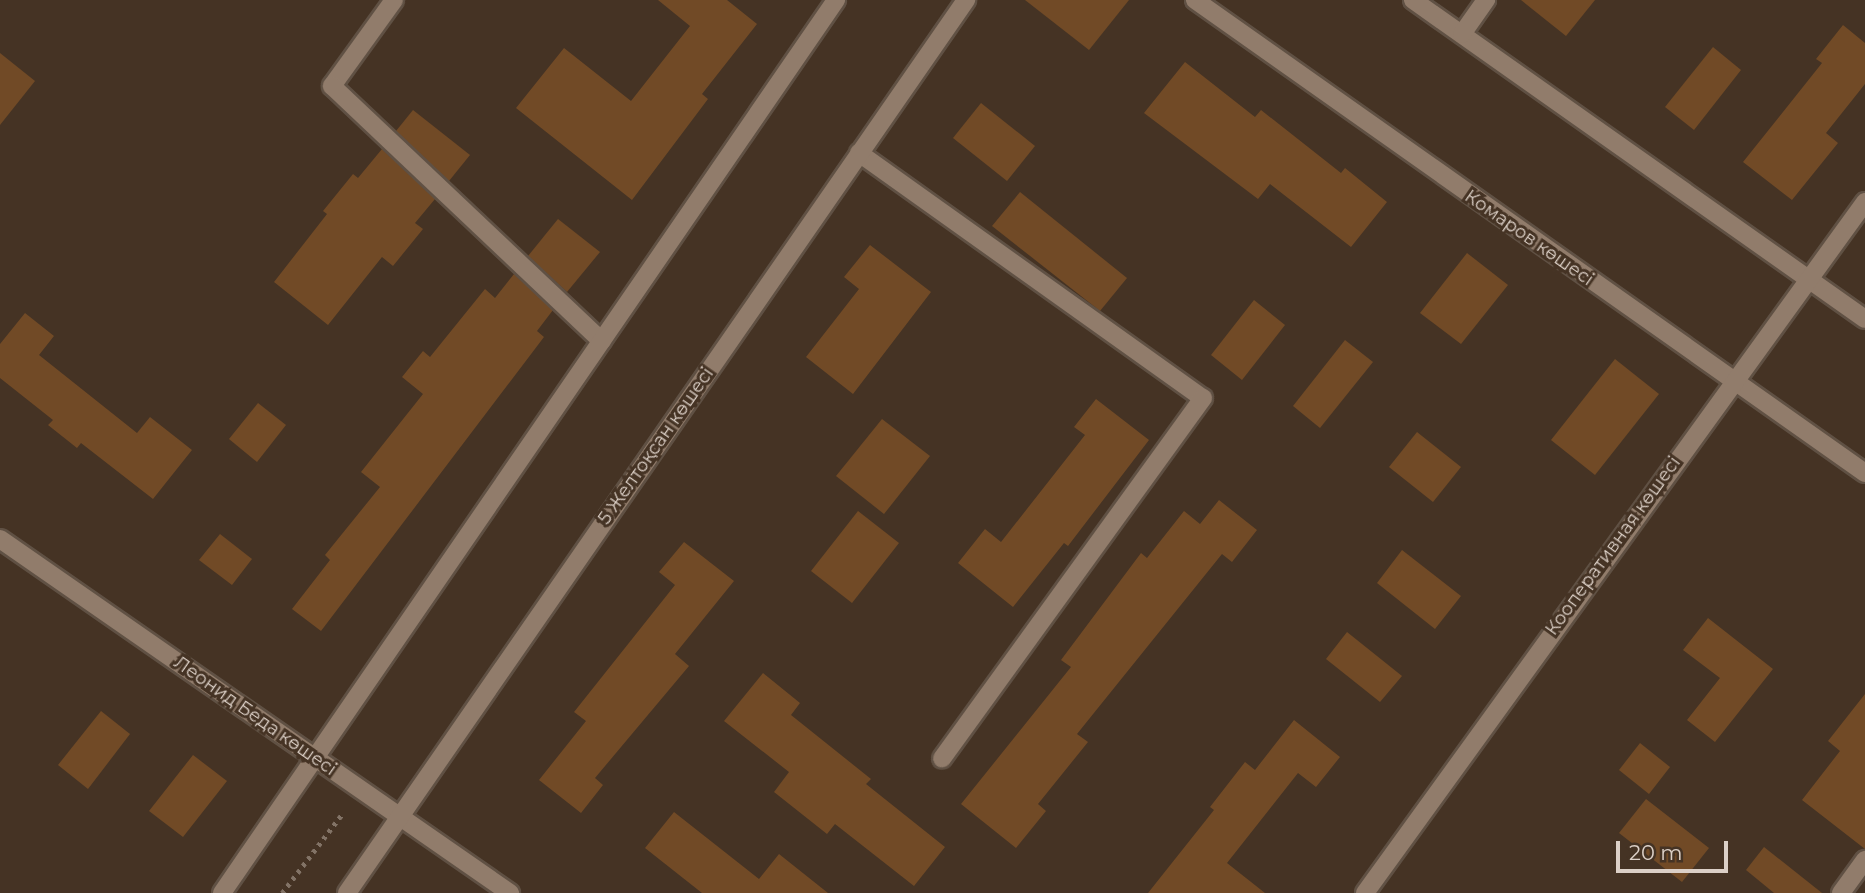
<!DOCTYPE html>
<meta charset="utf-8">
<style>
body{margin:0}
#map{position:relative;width:1865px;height:893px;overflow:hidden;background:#453324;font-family:Montserrat,sans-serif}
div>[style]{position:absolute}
.building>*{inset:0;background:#714a26}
.path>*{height:4.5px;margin-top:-2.25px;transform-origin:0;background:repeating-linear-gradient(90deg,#827366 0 3.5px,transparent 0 8.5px)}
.roads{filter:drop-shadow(2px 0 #605144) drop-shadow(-2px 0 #605144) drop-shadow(0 2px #605144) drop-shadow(0 -2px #605144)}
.minor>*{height:18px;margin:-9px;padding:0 9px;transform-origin:9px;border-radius:9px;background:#917c6b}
span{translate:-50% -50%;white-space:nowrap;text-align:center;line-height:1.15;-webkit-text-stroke:6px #453324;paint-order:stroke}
.street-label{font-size:18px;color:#dcd0c7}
.scale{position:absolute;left:1616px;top:841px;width:112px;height:32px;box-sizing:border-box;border:4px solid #dcd0c7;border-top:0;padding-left:9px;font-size:21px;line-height:24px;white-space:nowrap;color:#dcd0c7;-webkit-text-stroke:5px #453324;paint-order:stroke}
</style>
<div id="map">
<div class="building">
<i style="clip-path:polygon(658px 0,727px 0,757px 24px,702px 94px,708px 99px,632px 200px,516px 108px,564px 48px,631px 101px,690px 26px)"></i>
<i style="clip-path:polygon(1025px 0,1129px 0,1089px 50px)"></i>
<i style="clip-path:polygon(1521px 0,1595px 0,1566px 36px)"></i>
<i style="clip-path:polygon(1843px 25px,1865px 43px,1865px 84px,1826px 133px,1838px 143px,1792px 200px,1743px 162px,1822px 63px,1816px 59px)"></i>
<i style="clip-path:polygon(1713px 47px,1741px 70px,1694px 130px,1665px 107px)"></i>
<i style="clip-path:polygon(0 53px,35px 81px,0 125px)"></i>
<i style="clip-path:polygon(1185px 62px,1255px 117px,1261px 110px,1341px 173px,1345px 168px,1387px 202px,1351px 247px,1270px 184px,1258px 199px,1144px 113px)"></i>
<i style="clip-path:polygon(981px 103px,1035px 146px,1007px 181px,953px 138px)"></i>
<i style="clip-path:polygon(413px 110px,470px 155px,449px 181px,396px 131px)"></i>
<i style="clip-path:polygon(382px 149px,435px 199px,415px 223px,423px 229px,393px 266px,382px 257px,328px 325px,274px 282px,327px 214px,323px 211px,353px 174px,358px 178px)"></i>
<i style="clip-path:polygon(1020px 192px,1127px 278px,1100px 311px,992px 226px)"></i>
<i style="clip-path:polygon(558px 219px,600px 252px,567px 292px,528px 256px)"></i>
<i style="clip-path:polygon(870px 245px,931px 292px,853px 394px,806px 357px,859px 289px,844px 277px)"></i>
<i style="clip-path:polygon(1467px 253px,1508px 285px,1461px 344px,1420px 313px)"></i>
<i style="clip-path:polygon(514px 274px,553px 310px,537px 331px,544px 337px,321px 631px,292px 609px,330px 560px,325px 555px,380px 487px,361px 472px,423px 394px,402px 377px,423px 351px,430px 357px,485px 289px,495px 298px)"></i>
<i style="clip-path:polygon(1254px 300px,1285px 325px,1242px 380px,1211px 355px)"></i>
<i style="clip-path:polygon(25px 313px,54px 336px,39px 355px,137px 433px,150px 417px,192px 450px,153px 499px,81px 443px,77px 448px,48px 425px,53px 420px,0 378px,0 344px)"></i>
<i style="clip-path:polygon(1345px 340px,1373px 362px,1320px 428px,1293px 406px)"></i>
<i style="clip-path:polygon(1615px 359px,1659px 394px,1595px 475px,1551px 440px)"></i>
<i style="clip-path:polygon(1096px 399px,1149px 440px,1068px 546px,1064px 543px,1013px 607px,958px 563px,985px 529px,1001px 542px,1085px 435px,1074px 427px)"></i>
<i style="clip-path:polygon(258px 403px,286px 425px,257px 462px,229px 439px)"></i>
<i style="clip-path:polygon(882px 419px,930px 456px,884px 514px,836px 476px)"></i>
<i style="clip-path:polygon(1417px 432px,1461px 467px,1433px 502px,1389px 467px)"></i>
<i style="clip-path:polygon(1219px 500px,1257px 530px,1232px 562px,1222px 554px,1077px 734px,1088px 742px,1038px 804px,1046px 811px,1016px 848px,961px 804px,1071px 667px,1061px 660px,1141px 553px,1147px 558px,1184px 511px,1200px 524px)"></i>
<i style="clip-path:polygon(858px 511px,899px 543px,852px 603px,811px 571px)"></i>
<i style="clip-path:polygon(220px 534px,252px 559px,232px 585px,199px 560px)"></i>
<i style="clip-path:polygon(684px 542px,734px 581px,675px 654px,689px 666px,595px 778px,603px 785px,581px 813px,539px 780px,586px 721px,574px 712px,675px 585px,659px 572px)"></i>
<i style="clip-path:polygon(1402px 550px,1461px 596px,1435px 629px,1377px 583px)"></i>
<i style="clip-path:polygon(1708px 618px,1773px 669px,1715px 742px,1687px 720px,1720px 678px,1683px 650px)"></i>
<i style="clip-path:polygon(1347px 632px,1402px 676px,1380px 702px,1326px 659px)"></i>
<i style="clip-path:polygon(763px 673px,800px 703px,791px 715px,871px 779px,866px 784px,945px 847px,914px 886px,835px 824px,827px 834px,774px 792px,789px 772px,724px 721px)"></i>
<i style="clip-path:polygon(1865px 694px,1865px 849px,1802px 800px,1840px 751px,1828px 741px)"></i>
<i style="clip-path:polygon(101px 711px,130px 734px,88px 789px,58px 765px)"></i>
<i style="clip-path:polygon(1294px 720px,1340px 757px,1316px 787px,1298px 773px,1227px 863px,1265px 893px,1148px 893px,1214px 810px,1210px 807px,1245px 762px,1255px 770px)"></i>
<i style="clip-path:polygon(1640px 743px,1670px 767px,1649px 794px,1619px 770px)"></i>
<i style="clip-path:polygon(193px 755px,227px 781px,183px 837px,149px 811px)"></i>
<i style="clip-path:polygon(1646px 799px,1709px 848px,1682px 882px,1619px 833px)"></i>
<i style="clip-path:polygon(674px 812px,759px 879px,779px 854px,828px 893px,702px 893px,645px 848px)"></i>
<i style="clip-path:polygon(1764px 847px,1822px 893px,1774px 893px,1746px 870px)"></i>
</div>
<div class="path">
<i style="left:282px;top:893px;width:101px;rotate:-52.7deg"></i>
</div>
<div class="roads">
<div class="minor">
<i style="left:394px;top:0;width:106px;rotate:125.8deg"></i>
<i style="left:332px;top:86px;width:371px;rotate:43.4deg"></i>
<i style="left:1195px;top:0;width:820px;rotate:35.22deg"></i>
<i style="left:1413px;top:0;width:553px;rotate:35.21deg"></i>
<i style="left:1462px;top:34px;width:42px;rotate:-54.8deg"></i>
<i style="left:859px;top:153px;width:422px;rotate:35.5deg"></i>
<i style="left:1203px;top:398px;width:445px;rotate:125.9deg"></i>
<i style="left:0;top:539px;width:621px;rotate:34.77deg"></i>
<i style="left:222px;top:893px;width:1084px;rotate:-55.49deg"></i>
<i style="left:347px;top:893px;width:1087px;rotate:-55.27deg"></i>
<i style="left:1365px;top:893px;width:853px;rotate:-54.11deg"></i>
<i style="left:1841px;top:893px;width:41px;rotate:-54deg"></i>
</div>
</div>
<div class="street-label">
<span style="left:1529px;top:238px;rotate:35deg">Комаров көшесі</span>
<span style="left:656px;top:446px;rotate:-55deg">5 Желтоқсан көшесі</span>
<span style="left:1613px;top:546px;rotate:-54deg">Кооперативная көшесі</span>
<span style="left:255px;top:716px;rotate:35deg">Леонид Беда көшесі</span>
</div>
<div class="scale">20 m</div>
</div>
